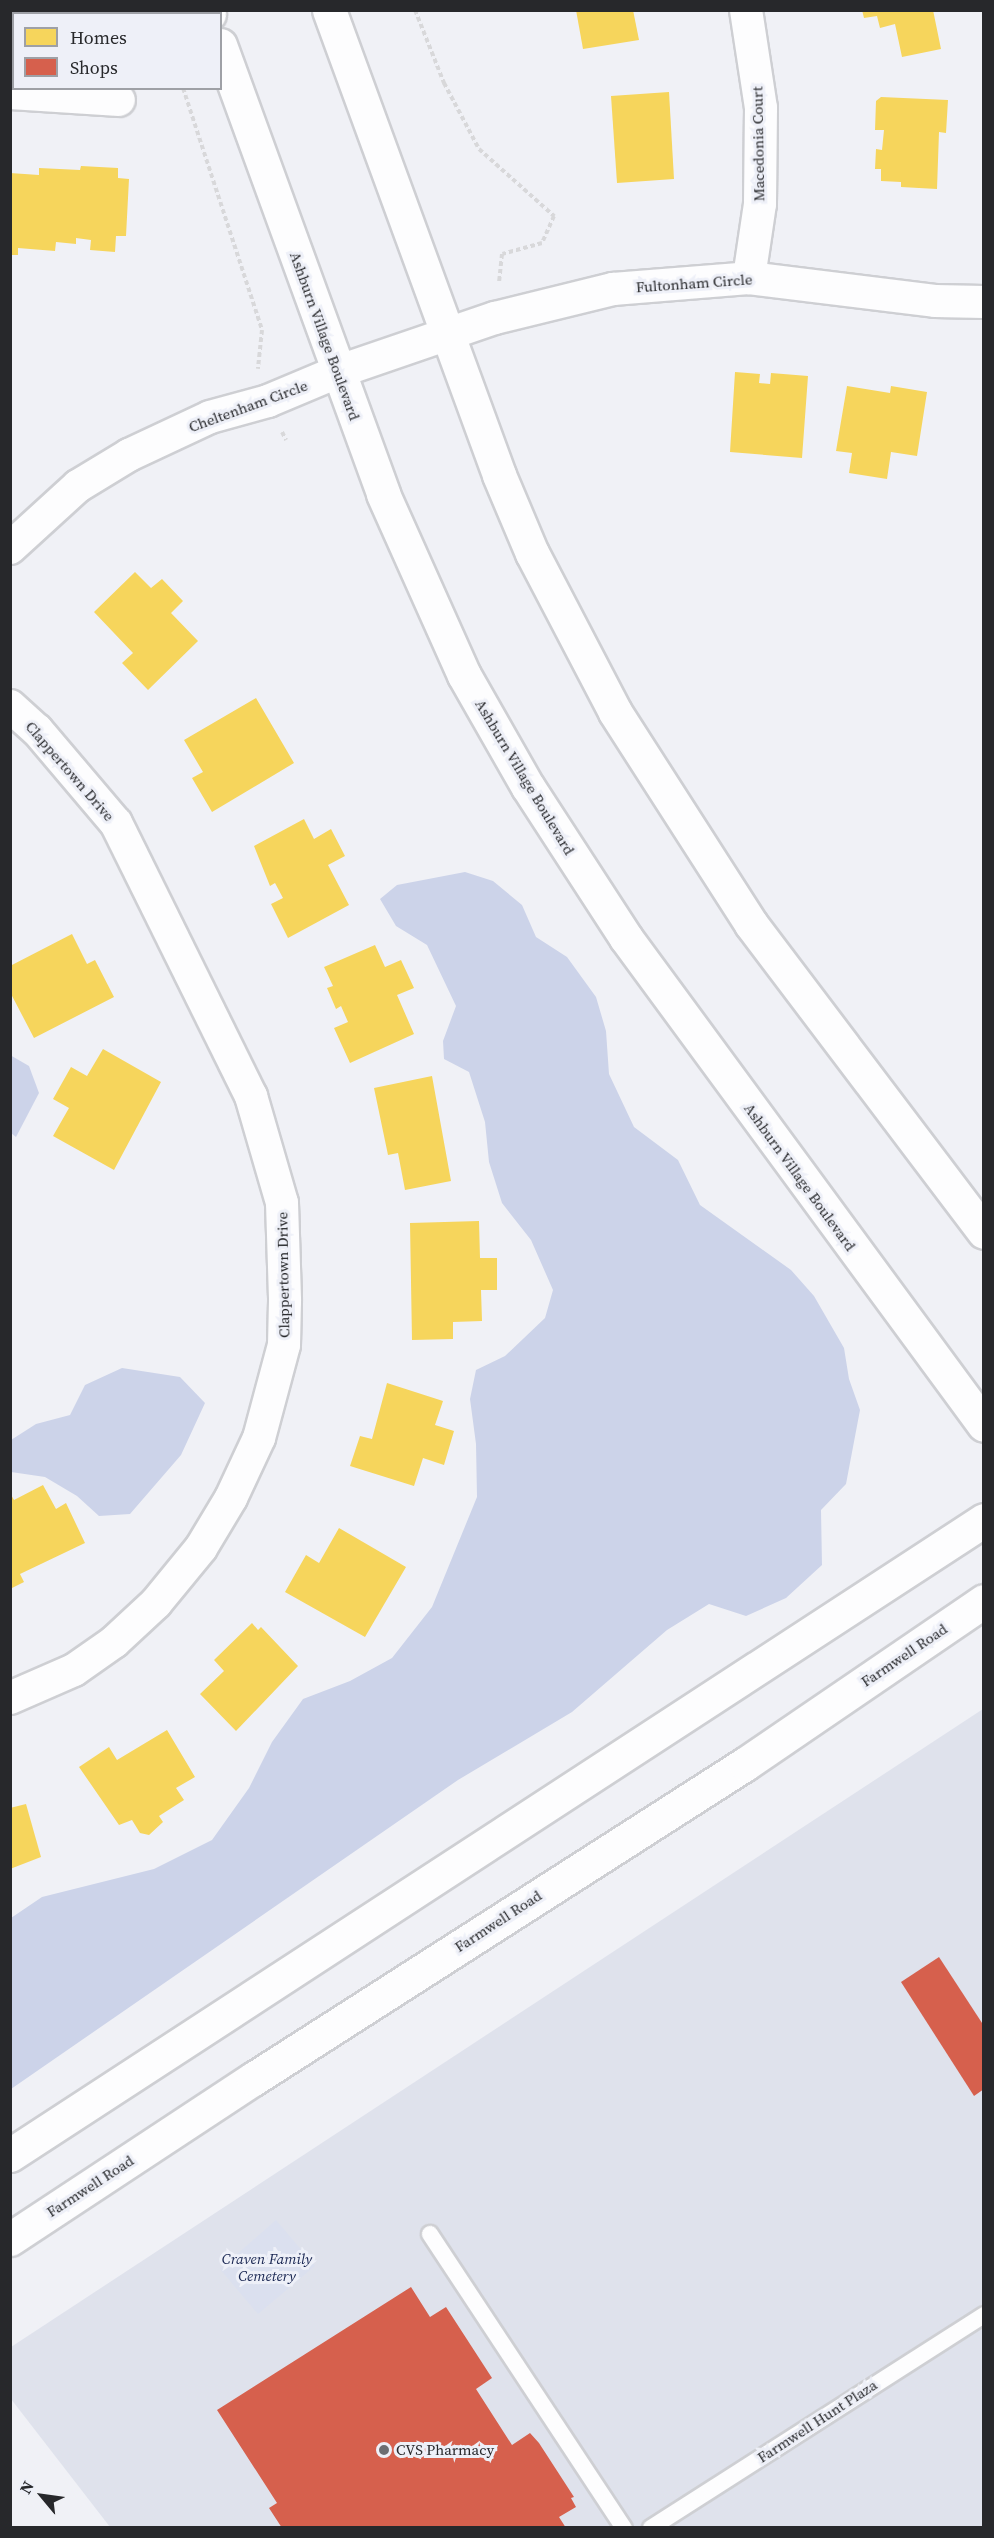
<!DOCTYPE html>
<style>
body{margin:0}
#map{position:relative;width:994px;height:2538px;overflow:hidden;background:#f0f1f6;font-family:"Source Serif 4",serif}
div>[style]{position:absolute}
.built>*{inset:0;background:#dfe2ec}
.green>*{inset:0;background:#dbe0ef}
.forest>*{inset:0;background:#ccd3e9}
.homes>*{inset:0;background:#f6d55c}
.shops>*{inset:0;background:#d6604d}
.path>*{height:4px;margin-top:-2px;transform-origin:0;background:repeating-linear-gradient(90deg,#d8d8da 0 4.5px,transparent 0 7.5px)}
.roads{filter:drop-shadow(2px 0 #cecfd3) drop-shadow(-2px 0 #cecfd3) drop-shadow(0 2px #cecfd3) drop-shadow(0 -2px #cecfd3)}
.lane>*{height:16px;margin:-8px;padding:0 8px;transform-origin:8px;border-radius:8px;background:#fdfdfe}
.street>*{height:32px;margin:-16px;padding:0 16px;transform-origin:16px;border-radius:16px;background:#fdfdfe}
.secondary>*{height:33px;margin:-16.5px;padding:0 16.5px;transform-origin:16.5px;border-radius:16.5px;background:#fdfdfe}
.primary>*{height:33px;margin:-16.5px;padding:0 16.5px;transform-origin:16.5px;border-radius:16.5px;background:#fdfdfe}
.dots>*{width:16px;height:16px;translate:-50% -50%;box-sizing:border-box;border:3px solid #eef0f8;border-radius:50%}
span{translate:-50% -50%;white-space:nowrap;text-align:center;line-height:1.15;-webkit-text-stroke:6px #eef0f8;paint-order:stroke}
.street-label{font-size:15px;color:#27282b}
.park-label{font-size:15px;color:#192652;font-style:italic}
.poi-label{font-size:15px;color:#27282b}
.left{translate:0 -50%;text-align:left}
.frame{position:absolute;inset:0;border:12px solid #27282b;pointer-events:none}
.legend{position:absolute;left:12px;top:12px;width:210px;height:78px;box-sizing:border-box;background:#eef0f8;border:2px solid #9ea0a6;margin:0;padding:8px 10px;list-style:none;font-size:18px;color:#27282b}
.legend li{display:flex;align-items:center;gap:12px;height:30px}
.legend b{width:30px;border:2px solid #9ea0a6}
.north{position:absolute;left:12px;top:2466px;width:60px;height:60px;-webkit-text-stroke:4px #eef0f8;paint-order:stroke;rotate:299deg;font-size:16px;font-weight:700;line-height:24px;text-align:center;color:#27282b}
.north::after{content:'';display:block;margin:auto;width:21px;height:27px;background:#27282b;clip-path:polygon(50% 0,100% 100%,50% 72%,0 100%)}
</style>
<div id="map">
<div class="built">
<i style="clip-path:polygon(983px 1709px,983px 2527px,110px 2527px,11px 2399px,11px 2347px)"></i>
</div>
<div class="green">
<i style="clip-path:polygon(276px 2220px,315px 2266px,258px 2314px,220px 2269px)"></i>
</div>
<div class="forest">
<i style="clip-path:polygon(465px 872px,493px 881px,522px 905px,536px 937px,567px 957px,596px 997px,606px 1031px,609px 1074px,634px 1127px,678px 1160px,700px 1205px,791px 1270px,814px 1296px,844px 1348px,849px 1379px,860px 1410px,846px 1484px,821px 1510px,822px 1565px,786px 1598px,746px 1616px,709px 1604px,667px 1630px,572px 1712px,458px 1780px,11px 2089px,11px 1918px,42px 1897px,154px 1869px,212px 1840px,249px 1788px,272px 1742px,303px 1699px,350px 1681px,392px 1658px,432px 1607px,477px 1497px,476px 1444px,470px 1399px,476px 1370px,505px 1356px,545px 1318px,553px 1290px,531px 1240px,502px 1203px,489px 1162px,485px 1122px,469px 1072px,444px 1059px,443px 1041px,456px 1006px,427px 945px,396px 926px,380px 899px,397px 885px)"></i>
<i style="clip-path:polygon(10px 1055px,29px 1066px,39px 1093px,16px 1137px,11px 1133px)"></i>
<i style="clip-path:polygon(122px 1368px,180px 1377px,205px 1403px,181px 1455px,130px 1514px,99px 1516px,77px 1496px,45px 1477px,11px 1472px,11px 1440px,36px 1424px,70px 1415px,85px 1385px)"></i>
</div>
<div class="homes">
<i style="clip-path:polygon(10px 10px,38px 10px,38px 14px,14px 14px,10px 28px)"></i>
<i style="clip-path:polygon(576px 10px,633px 10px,639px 40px,583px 49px)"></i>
<i style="clip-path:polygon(862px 10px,933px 10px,941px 49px,902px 57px,895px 24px,880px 28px,877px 16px,864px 18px)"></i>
<i style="clip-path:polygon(669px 92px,674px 179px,617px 183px,611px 96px)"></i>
<i style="clip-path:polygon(881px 97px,948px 100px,946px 133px,939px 132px,937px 189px,901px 187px,901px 182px,881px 181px,881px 169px,875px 169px,876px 149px,882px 150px,884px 130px,875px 130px,876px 101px)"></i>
<i style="clip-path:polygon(81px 166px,118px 168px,118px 178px,129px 179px,126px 236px,116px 236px,115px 252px,90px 250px,91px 240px,76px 238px,76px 244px,56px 242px,55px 251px,18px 248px,18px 255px,10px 255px,10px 173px,39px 175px,39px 168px,80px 170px)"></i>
<i style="clip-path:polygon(735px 372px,760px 374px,759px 383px,770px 384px,771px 373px,808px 376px,802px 458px,730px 452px)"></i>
<i style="clip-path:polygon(847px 386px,890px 393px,891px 386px,927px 392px,917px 456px,891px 452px,887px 479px,849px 473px,852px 453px,836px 451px)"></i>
<i style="clip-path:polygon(135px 572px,151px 588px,162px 579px,183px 601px,171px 613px,198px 641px,148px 690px,122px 663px,133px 653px,94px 612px)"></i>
<i style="clip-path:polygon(256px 698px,294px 763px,212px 812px,192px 778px,203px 772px,184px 740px)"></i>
<i style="clip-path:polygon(304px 819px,314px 839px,331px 829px,345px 856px,328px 865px,349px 905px,288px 938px,271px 904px,283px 898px,275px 883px,270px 886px,254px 846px)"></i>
<i style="clip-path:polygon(72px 934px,87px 964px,95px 960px,114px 997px,34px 1038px,10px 992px,10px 966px)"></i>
<i style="clip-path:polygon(375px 945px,385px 967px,401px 960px,414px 988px,397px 995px,414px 1034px,350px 1063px,334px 1028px,348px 1022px,341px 1006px,336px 1009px,327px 988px,333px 986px,324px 967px)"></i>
<i style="clip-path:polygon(103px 1049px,161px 1082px,114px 1170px,53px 1136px,69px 1108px,53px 1099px,71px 1067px,87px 1076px)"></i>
<i style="clip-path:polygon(432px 1076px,451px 1181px,405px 1190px,398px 1153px,388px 1155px,374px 1088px)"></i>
<i style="clip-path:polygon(479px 1221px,480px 1258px,497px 1258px,497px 1290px,481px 1290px,482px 1321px,453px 1322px,453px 1339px,412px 1340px,410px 1223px)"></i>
<i style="clip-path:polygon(387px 1383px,443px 1401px,435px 1425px,454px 1431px,444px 1465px,423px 1458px,414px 1486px,350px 1466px,360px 1436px,372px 1439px)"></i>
<i style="clip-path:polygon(43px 1485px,56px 1509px,66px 1503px,85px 1543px,20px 1574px,24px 1582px,10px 1589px,10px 1493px,14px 1500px)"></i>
<i style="clip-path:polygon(339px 1528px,406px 1567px,365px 1637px,285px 1592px,306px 1555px,319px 1563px)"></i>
<i style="clip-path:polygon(252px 1623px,258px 1630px,261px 1627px,298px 1666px,236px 1731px,200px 1694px,224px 1671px,214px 1660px)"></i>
<i style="clip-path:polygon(167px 1730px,195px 1777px,176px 1788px,184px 1800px,159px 1816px,163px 1822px,149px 1835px,140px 1833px,132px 1820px,119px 1825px,79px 1767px,109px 1747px,117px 1760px)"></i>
<i style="clip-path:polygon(26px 1804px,41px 1857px,10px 1869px,10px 1808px)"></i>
</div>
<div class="shops">
<i style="clip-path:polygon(939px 1957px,984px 2026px,984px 2089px,974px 2096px,901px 1982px)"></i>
<i style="clip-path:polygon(411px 2287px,430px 2317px,446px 2307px,492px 2378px,476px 2389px,512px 2445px,530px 2433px,539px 2443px,574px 2497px,571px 2498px,576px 2507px,559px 2517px,566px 2528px,282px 2528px,269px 2508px,277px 2503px,217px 2410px)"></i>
</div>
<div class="path">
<i style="left:158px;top:10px;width:4px;rotate:76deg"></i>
<i style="left:415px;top:10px;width:79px;rotate:68.3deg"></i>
<i style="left:444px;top:83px;width:75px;rotate:62.1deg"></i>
<i style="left:479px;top:149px;width:101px;rotate:41.8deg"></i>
<i style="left:554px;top:216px;width:30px;rotate:114deg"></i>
<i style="left:542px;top:243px;width:41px;rotate:164.6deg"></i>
<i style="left:502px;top:254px;width:28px;rotate:96deg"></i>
<i style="left:183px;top:88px;width:255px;rotate:71.9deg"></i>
<i style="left:262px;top:330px;width:39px;rotate:96deg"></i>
<i style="left:282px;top:432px;width:9px;rotate:63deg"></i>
</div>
<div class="roads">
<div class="lane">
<i style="left:430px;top:2234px;width:352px;rotate:56.6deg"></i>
<i style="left:651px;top:2528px;width:395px;rotate:-32.6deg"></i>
</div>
<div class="street">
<i style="left:746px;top:10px;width:99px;rotate:81.3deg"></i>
<i style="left:761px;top:108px;width:96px;rotate:90.6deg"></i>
<i style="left:760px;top:204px;width:75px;rotate:98.5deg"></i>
<i style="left:10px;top:93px;width:109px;rotate:3.7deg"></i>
<i style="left:10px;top:548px;width:92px;rotate:-42.4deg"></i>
<i style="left:78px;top:486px;width:60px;rotate:-31.3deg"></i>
<i style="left:129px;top:455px;width:89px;rotate:-25.1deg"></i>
<i style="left:210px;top:417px;width:60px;rotate:-15.4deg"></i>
<i style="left:268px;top:401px;width:75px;rotate:-22.8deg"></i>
<i style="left:337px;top:372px;width:167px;rotate:-18.9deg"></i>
<i style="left:495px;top:318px;width:122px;rotate:-13.8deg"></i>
<i style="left:613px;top:289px;width:136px;rotate:-4.6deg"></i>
<i style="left:749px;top:278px;width:187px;rotate:7deg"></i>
<i style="left:935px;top:301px;width:49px;rotate:1.2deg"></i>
<i style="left:10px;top:706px;width:36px;rotate:42deg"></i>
<i style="left:37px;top:730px;width:122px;rotate:49.7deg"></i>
<i style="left:116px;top:823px;width:305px;rotate:63.7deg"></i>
<i style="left:251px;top:1096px;width:111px;rotate:73.8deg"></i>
<i style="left:282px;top:1203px;width:98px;rotate:88.2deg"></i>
<i style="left:285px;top:1301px;width:44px;rotate:91.3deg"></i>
<i style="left:284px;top:1345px;width:96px;rotate:105deg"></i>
<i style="left:259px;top:1438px;width:66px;rotate:115deg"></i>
<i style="left:231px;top:1498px;width:58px;rotate:121deg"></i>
<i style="left:201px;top:1548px;width:71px;rotate:129.3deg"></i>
<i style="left:156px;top:1603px;width:57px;rotate:137.1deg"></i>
<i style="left:114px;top:1642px;width:49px;rotate:145deg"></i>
<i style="left:74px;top:1670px;width:70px;rotate:156.4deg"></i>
</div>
<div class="secondary">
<i style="left:208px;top:10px;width:4px;rotate:76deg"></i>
<i style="left:329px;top:10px;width:495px;rotate:69.9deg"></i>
<i style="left:499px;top:475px;width:85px;rotate:67.1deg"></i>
<i style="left:532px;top:553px;width:179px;rotate:62.4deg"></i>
<i style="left:615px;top:712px;width:252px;rotate:57.3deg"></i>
<i style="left:751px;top:924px;width:386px;rotate:52.9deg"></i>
<i style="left:220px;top:45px;width:478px;rotate:70deg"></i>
<i style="left:383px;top:494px;width:198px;rotate:65.9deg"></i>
<i style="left:464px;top:675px;width:129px;rotate:60.3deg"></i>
<i style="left:528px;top:787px;width:180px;rotate:57deg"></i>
<i style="left:626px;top:938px;width:604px;rotate:53.68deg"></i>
</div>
<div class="primary">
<i style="left:10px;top:2155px;width:1163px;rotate:-33.1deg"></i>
<i style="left:10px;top:2239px;width:291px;rotate:-33.4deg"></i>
<i style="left:253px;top:2079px;width:584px;rotate:-32.63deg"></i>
<i style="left:745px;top:1764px;width:289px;rotate:-34.3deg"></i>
</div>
</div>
<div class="dots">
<i style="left:384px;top:2450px;background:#6d6e72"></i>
</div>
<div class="street-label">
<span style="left:758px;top:144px;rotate:-91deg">Macedonia Court</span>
<span style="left:694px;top:283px;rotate:-4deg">Fultonham Circle</span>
<span style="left:325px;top:336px;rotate:70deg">Ashburn Village Boulevard</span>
<span style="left:248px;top:406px;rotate:-20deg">Cheltenham Circle</span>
<span style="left:70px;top:771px;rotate:49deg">Clappertown Drive</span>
<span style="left:525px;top:777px;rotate:59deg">Ashburn Village Boulevard</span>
<span style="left:800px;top:1177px;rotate:54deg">Ashburn Village Boulevard</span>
<span style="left:283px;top:1275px;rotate:-91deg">Clappertown Drive</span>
<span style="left:904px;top:1655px;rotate:-34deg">Farmwell Road</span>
<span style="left:498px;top:1921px;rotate:-33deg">Farmwell Road</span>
<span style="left:90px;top:2186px;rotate:-33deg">Farmwell Road</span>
<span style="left:817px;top:2421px;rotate:-33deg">Farmwell Hunt Plaza</span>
</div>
<div class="park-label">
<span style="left:267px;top:2267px">Craven Family<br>Cemetery</span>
</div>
<div class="poi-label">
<span class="left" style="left:396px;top:2450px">CVS Pharmacy</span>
</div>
<div class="frame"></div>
<ul class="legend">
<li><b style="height:16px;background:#f6d55c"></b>Homes</li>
<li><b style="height:16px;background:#d6604d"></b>Shops</li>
</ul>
<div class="north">N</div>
</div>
